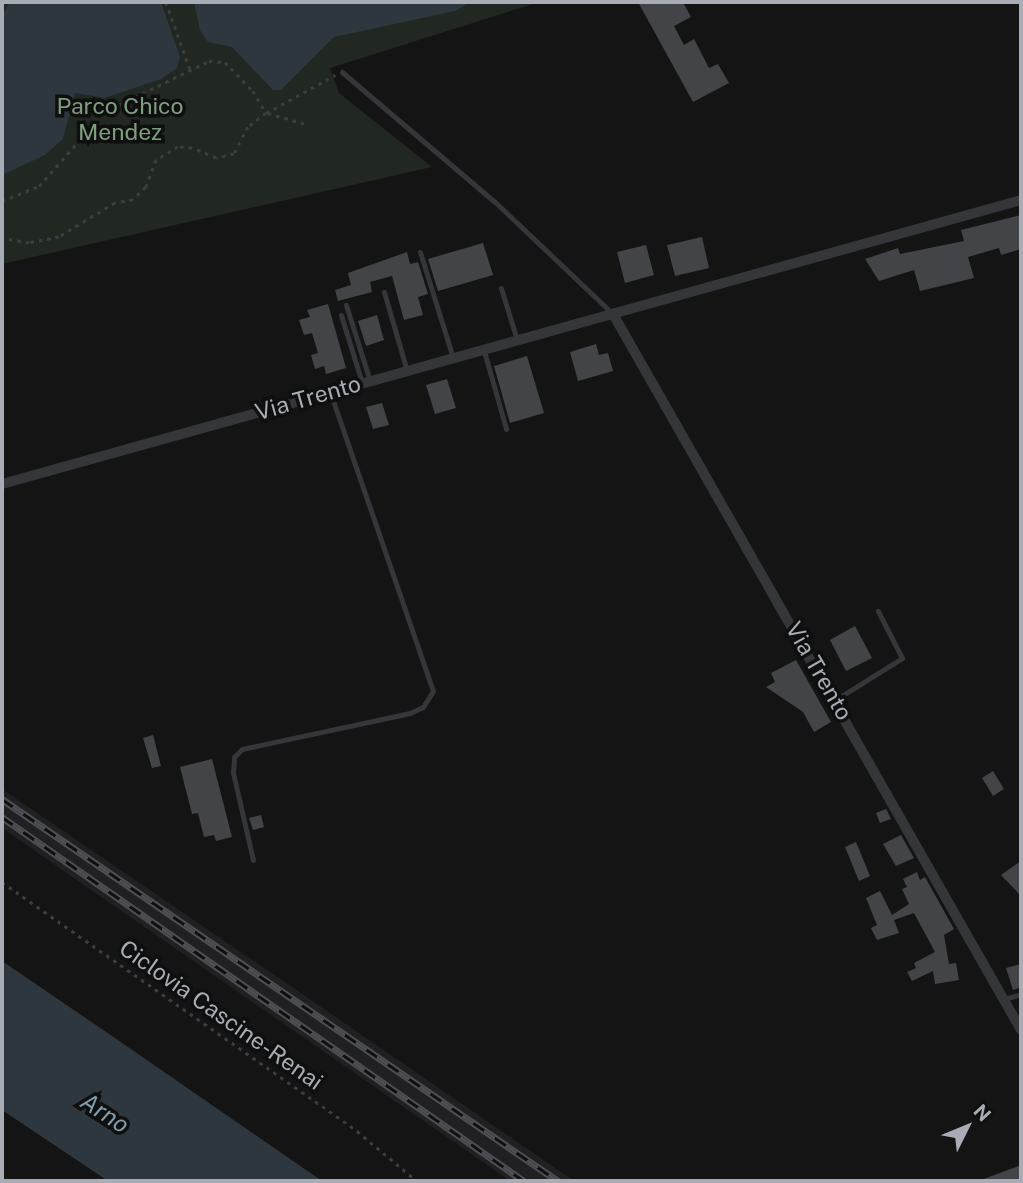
<!DOCTYPE html>
<style>
body{margin:0}
#map{position:relative;width:1023px;height:1183px;overflow:hidden;background:#141415;font-family:"Public Sans",sans-serif}
div>[style]{position:absolute}
.built>*{inset:0;background:#202022}
.green>*{inset:0;background:#202821}
.water>*{inset:0;background:#2e373d}
.building>*{inset:0;background:#434448}
.path>*{height:2.5px;margin-top:-1.25px;transform-origin:0;background:repeating-linear-gradient(90deg,#3b3d41 0 3.5px,transparent 0 8.5px)}
.lane>*{height:5px;margin:-2.5px;padding:0 2.5px;transform-origin:2.5px;border-radius:2.5px;background:#35363a}
.street>*{height:10px;margin:-5px;padding:0 5px;transform-origin:5px;border-radius:5px;background:#35363a}
.rail>*{height:7px;margin-top:-3.5px;transform-origin:0;background:repeating-linear-gradient(90deg,#0f0f10 0 13px,#4c4e53 0 26px);box-sizing:border-box;border-block:2px solid #4c4e53}
span{translate:-50% -50%;white-space:nowrap;text-align:center;line-height:1.15;-webkit-text-stroke:7px #0f0f10;paint-order:stroke}
.park-label{font-size:23px;color:#7f9e7f}
.street-label{font-size:23px;color:#a7acb5}
.water-label{font-size:24px;color:#809bad;font-style:italic}
.frame{position:absolute;inset:0;border:4px solid #a7acb5;pointer-events:none}
.north{position:absolute;left:932px;top:1092px;width:70px;height:70px;-webkit-text-stroke:5px #0f0f10;paint-order:stroke;rotate:47deg;font-size:19px;font-weight:700;line-height:28px;text-align:center;color:#a7acb5}
.north::after{content:'';display:block;margin:auto;width:24px;height:32px;background:#a7acb5;clip-path:polygon(50% 0,100% 100%,50% 72%,0 100%)}
</style>
<div id="map">
<div class="built">
<i style="clip-path:polygon(2px 789px,295px 989px,574px 1181px,510px 1181px,2px 828px)"></i>
</div>
<div class="green">
<i style="clip-path:polygon(2px 2px,539px 2px,330px 68px,339px 93px,432px 167px,2px 264px)"></i>
</div>
<div class="water">
<i style="clip-path:polygon(10px 2px,161px 2px,180px 57px,177px 68px,161px 79px,105px 98px,75px 93px,63px 139px,45px 155px,2px 175px,2px 16px)"></i>
<i style="clip-path:polygon(194px 2px,470px 2px,455px 11px,334px 37px,281px 90px,273px 90px,232px 47px,208px 42px,200px 30px)"></i>
<i style="clip-path:polygon(2px 961px,115px 1038px,322px 1181px,108px 1181px,2px 1110px)"></i>
</div>
<div class="building">
<i style="clip-path:polygon(638px 2px,683px 2px,691px 17px,674px 26px,684px 45px,694px 39px,709px 68px,718px 64px,729px 83px,693px 102px)"></i>
<i style="clip-path:polygon(1021px 215px,1021px 249px,1001px 255px,999px 248px,968px 257px,974px 278px,920px 291px,914px 270px,879px 281px,865px 259px,898px 248px,900px 254px,964px 241px,961px 230px)"></i>
<i style="clip-path:polygon(702px 237px,709px 268px,675px 276px,667px 245px)"></i>
<i style="clip-path:polygon(483px 243px,493px 275px,438px 291px,428px 259px)"></i>
<i style="clip-path:polygon(646px 245px,654px 275px,625px 283px,617px 252px)"></i>
<i style="clip-path:polygon(407px 252px,410px 264px,418px 262px,428px 294px,418px 297px,423px 315px,404px 320px,392px 276px,370px 282px,372px 292px,338px 301px,335px 290px,351px 285px,348px 273px)"></i>
<i style="clip-path:polygon(328px 304px,346px 368px,326px 374px,324px 366px,315px 369px,311px 355px,318px 353px,312px 333px,304px 335px,299px 320px,310px 317px,307px 310px)"></i>
<i style="clip-path:polygon(377px 315px,384px 340px,366px 346px,358px 321px)"></i>
<i style="clip-path:polygon(596px 344px,599px 355px,608px 353px,613px 371px,578px 381px,570px 352px)"></i>
<i style="clip-path:polygon(527px 356px,544px 413px,510px 423px,494px 366px)"></i>
<i style="clip-path:polygon(447px 379px,456px 408px,435px 414px,426px 385px)"></i>
<i style="clip-path:polygon(382px 403px,389px 425px,373px 429px,366px 407px)"></i>
<i style="clip-path:polygon(855px 626px,872px 658px,846px 671px,830px 640px)"></i>
<i style="clip-path:polygon(796px 660px,831px 722px,814px 732px,803px 712px,766px 687px,775px 682px,771px 673px)"></i>
<i style="clip-path:polygon(153px 735px,161px 766px,152px 768px,143px 738px)"></i>
<i style="clip-path:polygon(212px 759px,232px 837px,216px 841px,214px 835px,204px 837px,198px 813px,192px 814px,180px 767px)"></i>
<i style="clip-path:polygon(993px 771px,1004px 789px,993px 796px,982px 778px)"></i>
<i style="clip-path:polygon(886px 809px,891px 819px,880px 823px,876px 813px)"></i>
<i style="clip-path:polygon(261px 815px,264px 827px,253px 830px,249px 818px)"></i>
<i style="clip-path:polygon(901px 835px,914px 858px,896px 866px,883px 844px)"></i>
<i style="clip-path:polygon(856px 842px,870px 876px,859px 881px,845px 847px)"></i>
<i style="clip-path:polygon(1021px 861px,1021px 896px,1001px 875px)"></i>
<i style="clip-path:polygon(917px 872px,920px 880px,925px 877px,954px 929px,944px 935px,949px 964px,956px 963px,959px 980px,935px 984px,933px 971px,912px 981px,907px 972px,916px 968px,914px 963px,935px 952px,914px 913px,894px 920px,899px 933px,877px 940px,871px 928px,877px 925px,866px 898px,880px 891px,892px 915px,909px 904px,902px 889px,907px 887px,903px 879px)"></i>
<i style="clip-path:polygon(1021px 964px,1021px 987px,1013px 990px,1006px 968px)"></i>
<i style="clip-path:polygon(1021px 1165px,1021px 1181px,981px 1181px,981px 1180px)"></i>
</div>
<div class="path">
<i style="left:166px;top:2px;width:71px;rotate:70.3deg"></i>
<i style="left:304px;top:124px;width:40px;rotate:-164deg"></i>
<i style="left:266px;top:113px;width:79px;rotate:-28.8deg"></i>
<i style="left:2px;top:201px;width:40px;rotate:-22deg"></i>
<i style="left:39px;top:186px;width:98px;rotate:-48.7deg"></i>
<i style="left:104px;top:112px;width:117px;rotate:-25.9deg"></i>
<i style="left:209px;top:61px;width:16px;rotate:4deg"></i>
<i style="left:225px;top:62px;width:40px;rotate:46deg"></i>
<i style="left:253px;top:91px;width:26px;rotate:59deg"></i>
<i style="left:266px;top:113px;width:23px;rotate:142deg"></i>
<i style="left:248px;top:127px;width:30px;rotate:117deg"></i>
<i style="left:234px;top:154px;width:18px;rotate:167deg"></i>
<i style="left:216px;top:158px;width:26px;rotate:-157deg"></i>
<i style="left:192px;top:148px;width:14px;rotate:-176deg"></i>
<i style="left:178px;top:147px;width:26px;rotate:149deg"></i>
<i style="left:156px;top:160px;width:29px;rotate:110deg"></i>
<i style="left:146px;top:187px;width:18px;rotate:135deg"></i>
<i style="left:133px;top:200px;width:18px;rotate:171deg"></i>
<i style="left:115px;top:203px;width:66px;rotate:148.7deg"></i>
<i style="left:59px;top:237px;width:31px;rotate:169deg"></i>
<i style="left:29px;top:243px;width:27px;rotate:-170deg"></i>
<i style="left:2px;top:882px;width:434px;rotate:35deg"></i>
<i style="left:357px;top:1131px;width:78px;rotate:39.8deg"></i>
</div>
<div class="lane">
<i style="left:342px;top:72px;width:201px;rotate:40.4deg"></i>
<i style="left:495px;top:202px;width:163px;rotate:43.5deg"></i>
<i style="left:420px;top:252px;width:111px;rotate:72.7deg"></i>
<i style="left:501px;top:288px;width:54px;rotate:72.9deg"></i>
<i style="left:384px;top:292px;width:82px;rotate:73.8deg"></i>
<i style="left:346px;top:305px;width:80px;rotate:72.5deg"></i>
<i style="left:341px;top:315px;width:71px;rotate:72.8deg"></i>
<i style="left:484px;top:351px;width:81px;rotate:74.2deg"></i>
<i style="left:835px;top:700px;width:79px;rotate:-32.1deg"></i>
<i style="left:902px;top:658px;width:53px;rotate:-117.1deg"></i>
<i style="left:253px;top:860px;width:89px;rotate:-102.9deg"></i>
<i style="left:233px;top:773px;width:16px;rotate:-86deg"></i>
<i style="left:234px;top:757px;width:11px;rotate:-45deg"></i>
<i style="left:242px;top:749px;width:172px;rotate:-12.1deg"></i>
<i style="left:410px;top:713px;width:14px;rotate:-25deg"></i>
<i style="left:423px;top:707px;width:19px;rotate:-58deg"></i>
<i style="left:433px;top:691px;width:316px;rotate:-109deg"></i>
<i style="left:1004px;top:999px;width:18px;rotate:-16deg"></i>
</div>
<div class="street">
<i style="left:613px;top:314px;width:824px;rotate:60.32deg"></i>
<i style="left:2px;top:484px;width:1058px;rotate:-15.57deg"></i>
</div>
<div class="rail">
<i style="left:2px;top:799px;width:675px;rotate:34.49deg"></i>
<i style="left:2px;top:817px;width:636px;rotate:34.89deg"></i>
</div>
<div class="park-label">
<span style="left:120px;top:119px">Parco Chico<br>Mendez</span>
</div>
<div class="street-label">
<span style="left:308px;top:398px;rotate:-16deg">Via Trento</span>
<span style="left:819px;top:671px;rotate:60deg">Via Trento</span>
<span style="left:221px;top:1015px;rotate:35deg">Ciclovia Cascine-Renai</span>
</div>
<div class="water-label">
<span style="left:105px;top:1113px;rotate:33deg">Arno</span>
</div>
<div class="frame"></div>
<div class="north">N</div>
</div>
